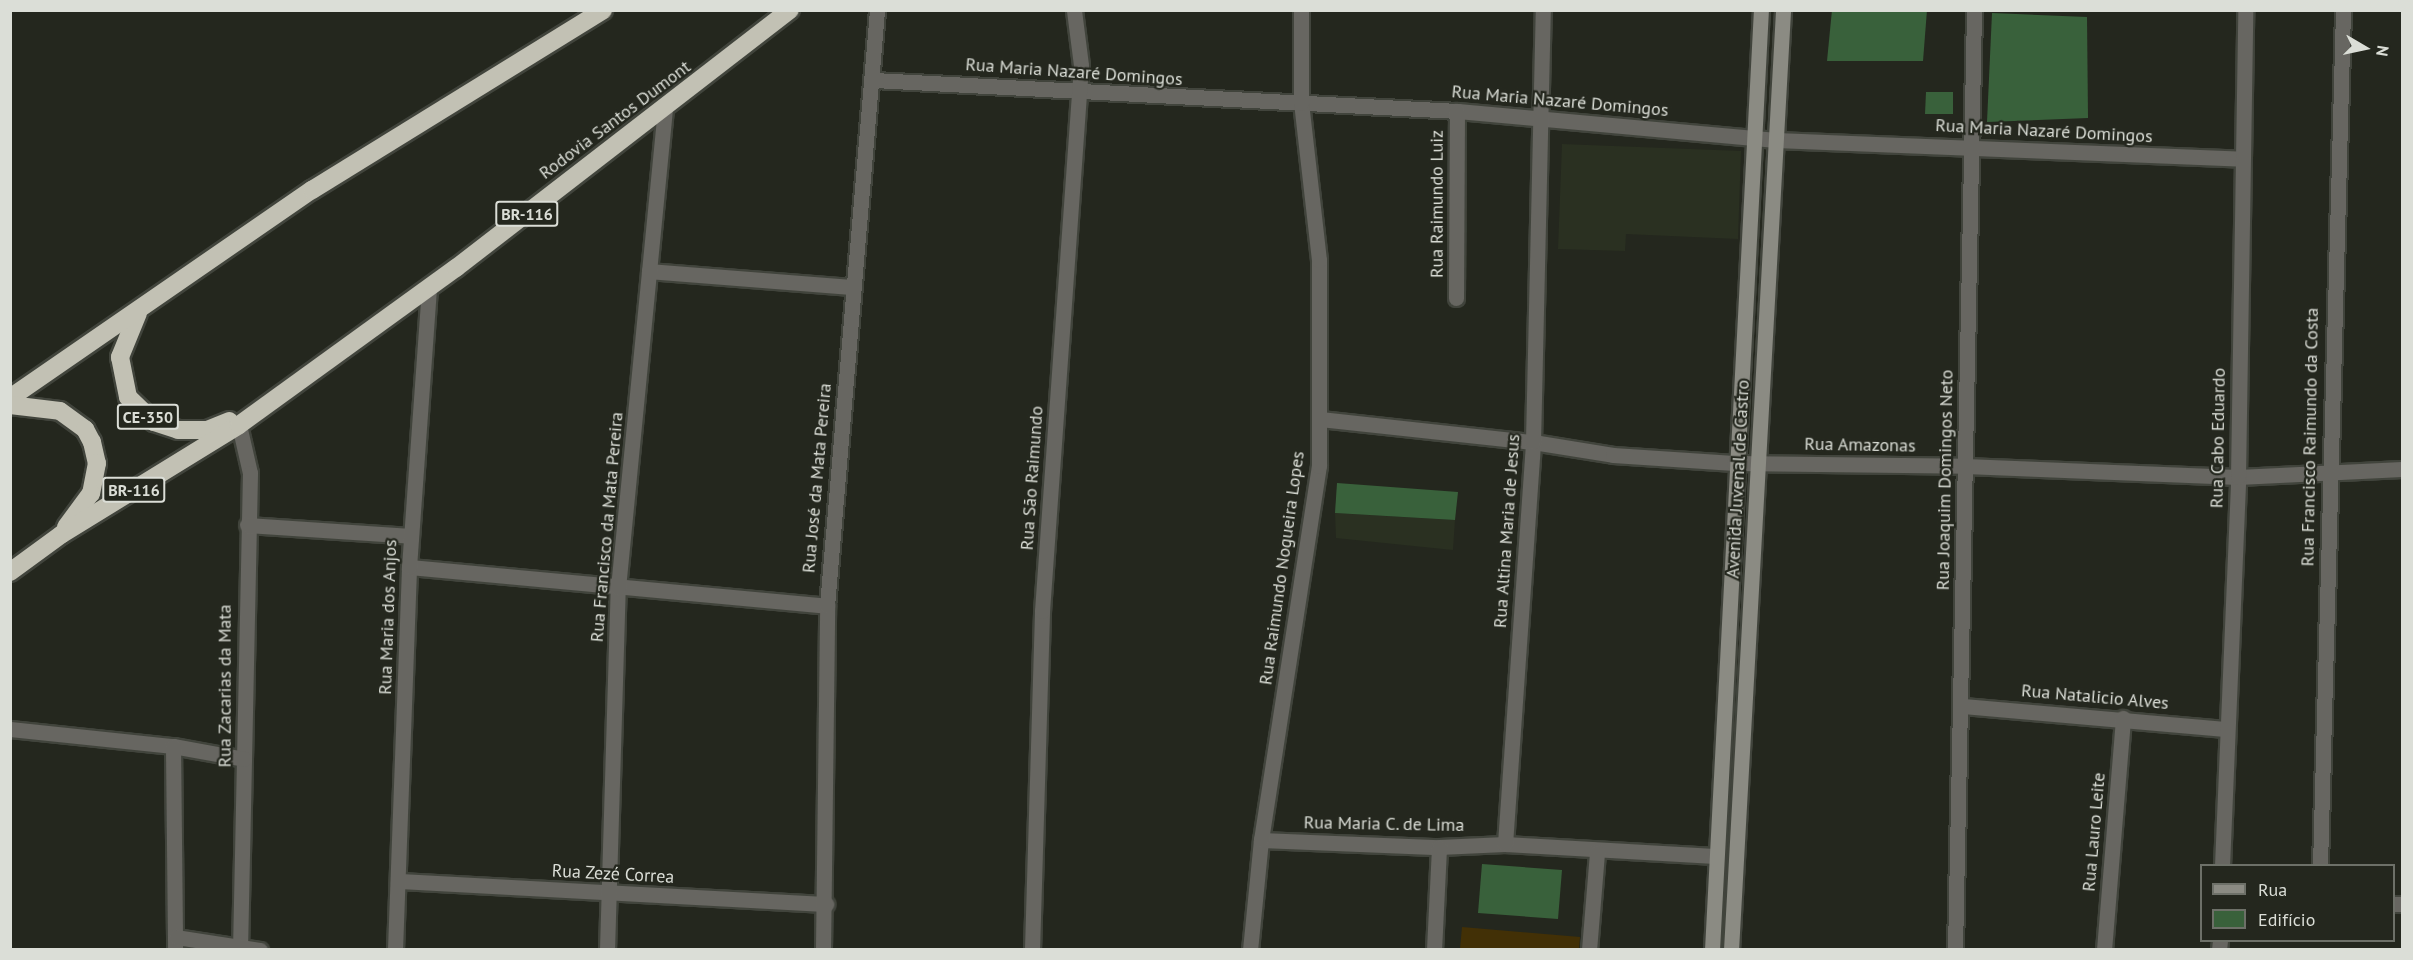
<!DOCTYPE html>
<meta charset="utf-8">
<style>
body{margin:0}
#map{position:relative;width:2413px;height:960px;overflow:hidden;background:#24271e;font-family:"PT Sans",sans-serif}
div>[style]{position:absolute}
.built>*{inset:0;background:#2a3021}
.green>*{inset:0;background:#423006}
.building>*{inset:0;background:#39613b}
.roads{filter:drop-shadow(2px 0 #41443c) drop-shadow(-2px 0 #41443c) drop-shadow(0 2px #41443c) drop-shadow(0 -2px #41443c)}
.street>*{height:15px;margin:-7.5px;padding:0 7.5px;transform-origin:7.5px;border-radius:7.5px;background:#676661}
.secondary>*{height:15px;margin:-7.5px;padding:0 7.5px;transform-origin:7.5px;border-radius:7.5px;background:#8b8b83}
.highway>*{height:18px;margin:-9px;padding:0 9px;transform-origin:9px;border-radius:9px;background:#c2c1b4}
span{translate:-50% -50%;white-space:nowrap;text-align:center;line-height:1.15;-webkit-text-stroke:4.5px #24271e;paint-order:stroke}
.shield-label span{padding:2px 4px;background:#24271e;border:2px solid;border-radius:4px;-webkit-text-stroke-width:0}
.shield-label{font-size:16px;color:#dbded7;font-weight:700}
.street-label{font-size:18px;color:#dbded7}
.frame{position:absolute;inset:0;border:12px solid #dbded7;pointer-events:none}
.legend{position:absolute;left:2200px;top:864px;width:195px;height:78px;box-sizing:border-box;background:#24271e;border:2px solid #6d7068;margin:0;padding:8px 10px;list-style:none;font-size:18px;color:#dbded7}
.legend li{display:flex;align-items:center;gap:12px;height:30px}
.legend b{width:30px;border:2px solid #6d7068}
.north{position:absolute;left:2335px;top:18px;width:60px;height:60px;-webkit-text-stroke:4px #24271e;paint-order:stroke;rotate:99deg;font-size:16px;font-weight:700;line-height:24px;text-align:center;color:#dbded7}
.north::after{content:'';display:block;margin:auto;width:21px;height:27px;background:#dbded7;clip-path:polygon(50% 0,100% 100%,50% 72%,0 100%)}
</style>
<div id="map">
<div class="built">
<i style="clip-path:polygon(1562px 144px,1741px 151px,1738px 239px,1626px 234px,1625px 251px,1558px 249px)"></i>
<i style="clip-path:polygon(1335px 513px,1455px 520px,1453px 550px,1336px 538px)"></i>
</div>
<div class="green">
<i style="clip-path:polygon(1462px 927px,1580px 937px,1579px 949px,1460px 949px)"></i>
</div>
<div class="building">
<i style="clip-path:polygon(1832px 10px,1927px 10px,1923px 61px,1827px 61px)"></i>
<i style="clip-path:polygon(1992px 13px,2087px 17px,2088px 118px,1987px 122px)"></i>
<i style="clip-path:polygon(1926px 92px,1953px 92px,1953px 114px,1925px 114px)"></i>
<i style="clip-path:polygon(1337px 483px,1458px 492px,1455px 520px,1335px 513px)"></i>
<i style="clip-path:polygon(1482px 864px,1562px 870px,1558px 919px,1478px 913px)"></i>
</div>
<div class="roads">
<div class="street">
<i style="left:874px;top:80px;width:584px;rotate:3.04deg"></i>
<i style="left:1457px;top:111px;width:321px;rotate:5.2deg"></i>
<i style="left:1777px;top:140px;width:465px;rotate:2.3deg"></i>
<i style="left:649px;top:271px;width:205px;rotate:4.5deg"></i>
<i style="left:1456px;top:298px;width:187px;rotate:-89.7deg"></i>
<i style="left:1320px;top:419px;width:214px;rotate:6.2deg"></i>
<i style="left:1533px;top:442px;width:81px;rotate:9.2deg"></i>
<i style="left:1613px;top:455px;width:121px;rotate:3.8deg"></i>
<i style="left:1734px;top:463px;width:231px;rotate:0.7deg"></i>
<i style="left:1965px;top:466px;width:273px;rotate:2.3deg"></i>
<i style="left:2238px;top:477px;width:164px;rotate:-2.8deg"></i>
<i style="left:239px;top:425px;width:49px;rotate:77.1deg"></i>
<i style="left:250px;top:473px;width:477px;rotate:91.2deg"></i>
<i style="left:247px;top:525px;width:164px;rotate:3.8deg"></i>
<i style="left:409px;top:567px;width:420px;rotate:5.3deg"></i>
<i style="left:1962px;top:706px;width:265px;rotate:5deg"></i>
<i style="left:10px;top:729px;width:164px;rotate:6deg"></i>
<i style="left:173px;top:746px;width:72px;rotate:10.4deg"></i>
<i style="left:173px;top:746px;width:204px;rotate:89.4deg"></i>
<i style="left:1261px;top:840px;width:178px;rotate:2.3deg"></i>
<i style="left:1439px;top:847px;width:66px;rotate:-2.6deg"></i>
<i style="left:1505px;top:844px;width:210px;rotate:3.3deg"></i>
<i style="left:1505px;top:844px;width:403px;rotate:-86deg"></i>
<i style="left:1533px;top:442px;width:432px;rotate:-88.7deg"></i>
<i style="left:2222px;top:866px;width:389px;rotate:-87.6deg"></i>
<i style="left:2238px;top:477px;width:467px;rotate:-89.1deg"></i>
<i style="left:2320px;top:866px;width:856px;rotate:-88.46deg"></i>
<i style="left:398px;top:881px;width:429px;rotate:3.1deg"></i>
<i style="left:2394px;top:904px;width:8px"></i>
<i style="left:176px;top:937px;width:85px;rotate:8.8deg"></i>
<i style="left:395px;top:950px;width:383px;rotate:-87.9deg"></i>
<i style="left:409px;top:567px;width:282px;rotate:-85.9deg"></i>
<i style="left:607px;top:950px;width:362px;rotate:-88.3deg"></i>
<i style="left:618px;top:588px;width:481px;rotate:-84.4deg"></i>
<i style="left:823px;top:950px;width:344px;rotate:-89.3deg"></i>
<i style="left:827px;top:606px;width:598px;rotate:-85.2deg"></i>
<i style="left:1032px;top:950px;width:339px;rotate:-88.3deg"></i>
<i style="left:1042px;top:611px;width:547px;rotate:-85.91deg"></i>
<i style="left:1081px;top:65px;width:55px;rotate:-97.3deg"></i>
<i style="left:1250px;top:950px;width:111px;rotate:-84.3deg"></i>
<i style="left:1261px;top:840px;width:378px;rotate:-81.2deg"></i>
<i style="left:1319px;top:466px;width:206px;rotate:-90deg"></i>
<i style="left:1319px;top:260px;width:158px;rotate:-96.5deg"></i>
<i style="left:1301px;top:103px;width:93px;rotate:-90deg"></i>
<i style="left:1434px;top:950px;width:103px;rotate:-87.2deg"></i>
<i style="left:1589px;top:950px;width:98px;rotate:-85.3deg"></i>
<i style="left:1955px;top:950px;width:940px;rotate:-88.84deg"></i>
<i style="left:2104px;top:950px;width:233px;rotate:-85.3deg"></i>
<i style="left:2219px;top:950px;width:10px;rotate:-84deg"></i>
</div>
<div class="secondary">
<i style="left:1712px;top:950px;width:941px;rotate:-87.02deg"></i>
<i style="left:1731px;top:950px;width:941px;rotate:-86.83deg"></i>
</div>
<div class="highway">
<i style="left:138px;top:313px;width:48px;rotate:112.2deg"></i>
<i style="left:120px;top:357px;width:41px;rotate:78.7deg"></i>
<i style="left:128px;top:397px;width:36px;rotate:44deg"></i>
<i style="left:154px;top:422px;width:25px;rotate:18deg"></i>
<i style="left:178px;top:430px;width:29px"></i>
<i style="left:207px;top:430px;width:24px;rotate:-22deg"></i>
<i style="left:10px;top:398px;width:367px;rotate:-34.6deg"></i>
<i style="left:312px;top:190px;width:342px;rotate:-31.7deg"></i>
<i style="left:10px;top:405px;width:50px;rotate:6.8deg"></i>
<i style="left:60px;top:411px;width:31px;rotate:36deg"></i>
<i style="left:85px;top:429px;width:15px;rotate:62deg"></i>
<i style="left:92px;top:442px;width:22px;rotate:77deg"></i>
<i style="left:97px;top:463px;width:31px;rotate:101deg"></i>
<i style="left:91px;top:493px;width:42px;rotate:126.3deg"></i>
<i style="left:10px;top:572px;width:64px;rotate:-36.2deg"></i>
<i style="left:62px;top:534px;width:208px;rotate:-31.6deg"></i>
<i style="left:239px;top:425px;width:268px;rotate:-35.9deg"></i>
<i style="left:456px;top:268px;width:422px;rotate:-37.7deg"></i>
</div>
</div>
<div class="shield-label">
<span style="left:527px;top:214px">BR-116</span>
<span style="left:148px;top:417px">CE-350</span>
<span style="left:134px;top:490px">BR-116</span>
</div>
<div class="street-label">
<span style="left:1074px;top:72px;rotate:4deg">Rua Maria Nazaré Domingos</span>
<span style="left:1560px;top:101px;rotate:5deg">Rua Maria Nazaré Domingos</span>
<span style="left:615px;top:120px;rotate:-37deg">Rodovia Santos Dumont</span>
<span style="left:2044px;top:131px;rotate:3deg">Rua Maria Nazaré Domingos</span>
<span style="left:1437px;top:204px;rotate:-90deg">Rua Raimundo Luiz</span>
<span style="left:2310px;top:437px;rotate:-89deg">Rua Francisco Raimundo da Costa</span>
<span style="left:2218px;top:438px;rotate:-89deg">Rua Cabo Eduardo</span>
<span style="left:1860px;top:445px;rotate:1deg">Rua Amazonas</span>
<span style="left:817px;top:478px;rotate:-85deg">Rua José da Mata Pereira</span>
<span style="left:1032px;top:478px;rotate:-86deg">Rua São Raimundo</span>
<span style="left:1738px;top:479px;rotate:-87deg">Avenida Juvenal de Castro</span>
<span style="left:1945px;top:480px;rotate:-89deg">Rua Joaquim Domingos Neto</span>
<span style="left:607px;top:527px;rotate:-85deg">Rua Francisco da Mata Pereira</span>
<span style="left:1507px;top:531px;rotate:-86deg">Rua Altina Maria de Jesus</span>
<span style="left:1282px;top:568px;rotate:-82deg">Rua Raimundo Nogueira Lopes</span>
<span style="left:388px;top:617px;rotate:-88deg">Rua Maria dos Anjos</span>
<span style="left:225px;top:686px;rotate:-90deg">Rua Zacarias da Mata</span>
<span style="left:2095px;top:697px;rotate:5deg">Rua Natalicio Alves</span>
<span style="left:1384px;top:824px;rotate:1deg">Rua Maria C. de Lima</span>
<span style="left:2094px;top:832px;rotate:-85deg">Rua Lauro Leite</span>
<span style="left:613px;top:874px;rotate:3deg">Rua Zezé Correa</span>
</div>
<div class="frame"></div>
<ul class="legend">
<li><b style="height:8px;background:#8b8b83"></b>Rua</li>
<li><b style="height:16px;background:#39613b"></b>Edifício</li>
</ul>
<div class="north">N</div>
</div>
